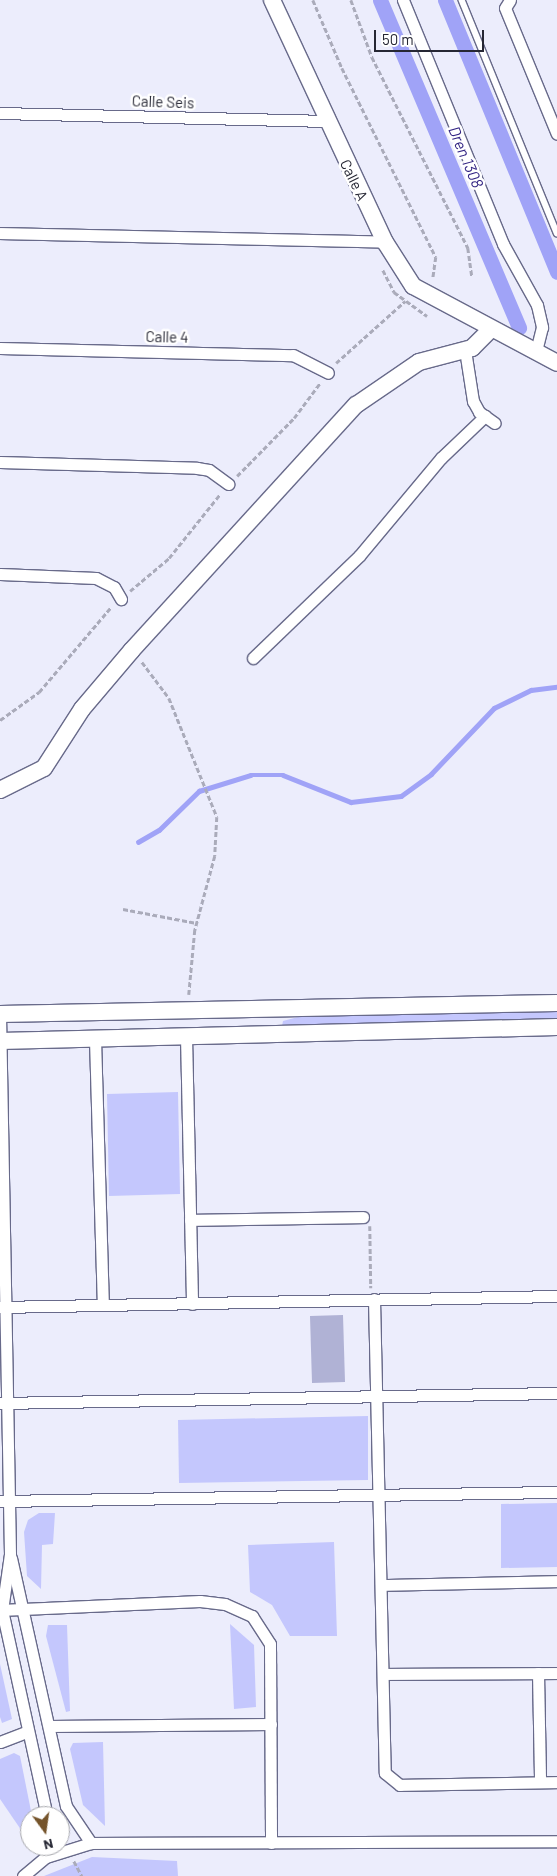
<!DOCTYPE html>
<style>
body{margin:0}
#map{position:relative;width:557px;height:1876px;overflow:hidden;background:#ecedfc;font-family:Barlow,sans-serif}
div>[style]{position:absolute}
.green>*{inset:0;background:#c4c7fd}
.stream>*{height:4.5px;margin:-2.25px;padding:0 2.25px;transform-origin:2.25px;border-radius:2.25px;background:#a0a3f7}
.canal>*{height:15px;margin:-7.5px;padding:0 7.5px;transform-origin:7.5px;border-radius:7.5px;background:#a0a3f7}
.building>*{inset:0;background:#b0b2d5}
.path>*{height:2.5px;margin-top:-1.25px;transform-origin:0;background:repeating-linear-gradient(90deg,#aaabba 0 5px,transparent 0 7.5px)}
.roads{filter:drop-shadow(1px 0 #686a8a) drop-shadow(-1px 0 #686a8a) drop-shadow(0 1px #686a8a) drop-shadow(0 -1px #686a8a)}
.lane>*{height:5.5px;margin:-2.75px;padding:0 2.75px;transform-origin:2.75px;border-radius:2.75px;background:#fff}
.street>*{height:11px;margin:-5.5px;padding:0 5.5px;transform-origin:5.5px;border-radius:5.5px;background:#fff}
.secondary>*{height:16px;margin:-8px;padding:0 8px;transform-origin:8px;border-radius:8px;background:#fff}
span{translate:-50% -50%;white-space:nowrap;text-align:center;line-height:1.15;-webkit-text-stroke:5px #fff;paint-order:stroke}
.street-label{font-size:15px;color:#262734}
.water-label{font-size:16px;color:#322483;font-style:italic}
.north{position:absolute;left:20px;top:1806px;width:50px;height:50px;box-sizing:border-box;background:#fff;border:1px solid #a8a9ae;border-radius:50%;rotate:166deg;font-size:14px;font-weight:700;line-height:20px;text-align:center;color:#262734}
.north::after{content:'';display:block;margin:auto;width:18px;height:22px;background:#75542b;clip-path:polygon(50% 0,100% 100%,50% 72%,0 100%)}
.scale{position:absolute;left:374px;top:30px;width:110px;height:22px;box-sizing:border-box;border:2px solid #262734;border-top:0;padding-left:6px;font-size:15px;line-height:18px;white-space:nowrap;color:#262734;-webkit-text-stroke:4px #fff;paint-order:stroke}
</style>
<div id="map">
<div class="green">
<i style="clip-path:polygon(557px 1007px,557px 1022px,282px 1026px,283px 1021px,313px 1013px)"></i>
<i style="clip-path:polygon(178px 1092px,180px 1194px,109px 1196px,107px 1094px)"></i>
<i style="clip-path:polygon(368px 1416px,368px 1480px,179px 1483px,178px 1420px)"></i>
<i style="clip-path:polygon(557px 1503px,557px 1567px,501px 1568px,501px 1504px)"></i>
<i style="clip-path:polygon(39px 1513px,55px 1513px,53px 1544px,42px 1545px,41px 1589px,27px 1576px,24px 1532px,28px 1520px)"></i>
<i style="clip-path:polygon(334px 1542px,337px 1636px,290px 1636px,272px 1605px,250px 1592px,248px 1545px)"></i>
<i style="clip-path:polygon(230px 1624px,254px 1645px,256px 1707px,234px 1709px)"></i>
<i style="clip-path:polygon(48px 1625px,67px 1625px,70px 1711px,66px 1712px,46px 1636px)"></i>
<i style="clip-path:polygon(0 1664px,12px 1719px,2px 1723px,0 1717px)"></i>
<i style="clip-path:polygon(103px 1742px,105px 1826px,83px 1805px,70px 1749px,73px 1743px)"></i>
<i style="clip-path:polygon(14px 1753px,20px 1756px,32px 1816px,30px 1843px,0 1799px,0 1759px)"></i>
<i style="clip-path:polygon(92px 1857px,177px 1861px,178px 1876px,44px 1876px)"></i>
</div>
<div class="stream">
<i style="left:138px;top:842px;width:24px;rotate:-30deg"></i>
<i style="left:159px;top:830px;width:56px;rotate:-44.3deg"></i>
<i style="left:199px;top:791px;width:54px;rotate:-17.1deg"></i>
<i style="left:251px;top:775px;width:32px"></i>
<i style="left:283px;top:775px;width:73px;rotate:21.7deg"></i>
<i style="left:351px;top:802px;width:50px;rotate:-6.8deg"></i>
<i style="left:401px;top:796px;width:37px;rotate:-36deg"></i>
<i style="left:431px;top:774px;width:91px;rotate:-46.3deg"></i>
<i style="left:494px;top:708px;width:41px;rotate:-25.9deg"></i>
<i style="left:531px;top:690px;width:26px;rotate:-7deg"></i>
</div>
<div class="canal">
<i style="left:380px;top:0;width:356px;rotate:67deg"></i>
<i style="left:445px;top:0;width:294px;rotate:67.6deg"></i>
</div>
<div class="building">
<i style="clip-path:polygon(343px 1315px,345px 1382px,312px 1383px,310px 1316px)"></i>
</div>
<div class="path">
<i style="left:313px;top:0;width:74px;rotate:66.9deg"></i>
<i style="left:342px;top:68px;width:211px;rotate:63.6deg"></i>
<i style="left:436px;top:257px;width:22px;rotate:98deg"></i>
<i style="left:351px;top:0;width:61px;rotate:69.8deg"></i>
<i style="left:372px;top:57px;width:214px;rotate:63.3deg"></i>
<i style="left:468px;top:248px;width:28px;rotate:82deg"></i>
<i style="left:383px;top:270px;width:25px;rotate:63deg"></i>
<i style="left:394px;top:292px;width:41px;rotate:36deg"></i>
<i style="left:336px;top:363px;width:93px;rotate:-41.9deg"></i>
<i style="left:237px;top:476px;width:81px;rotate:-45.5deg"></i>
<i style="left:294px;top:418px;width:44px;rotate:-53.4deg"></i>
<i style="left:130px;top:591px;width:51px;rotate:-40.2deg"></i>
<i style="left:169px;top:558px;width:82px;rotate:-51.4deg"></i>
<i style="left:142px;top:662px;width:45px;rotate:53.1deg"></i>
<i style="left:169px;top:698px;width:128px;rotate:68deg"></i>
<i style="left:217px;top:817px;width:39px;rotate:93deg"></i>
<i style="left:215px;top:856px;width:77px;rotate:105.1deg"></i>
<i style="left:195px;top:930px;width:65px;rotate:95.3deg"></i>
<i style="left:0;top:720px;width:48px;rotate:-35.7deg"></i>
<i style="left:39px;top:692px;width:111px;rotate:-49.7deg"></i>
<i style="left:123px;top:909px;width:75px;rotate:10.7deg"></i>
<i style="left:370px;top:1226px;width:62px;rotate:89.1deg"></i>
<i style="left:74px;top:1861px;width:17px;rotate:62deg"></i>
</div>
<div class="roads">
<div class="lane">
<i style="left:462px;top:0;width:252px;rotate:67.8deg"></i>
</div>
<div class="street">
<i style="left:403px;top:0;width:264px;rotate:67.7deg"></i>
<i style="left:503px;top:244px;width:70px;rotate:60.9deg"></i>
<i style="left:537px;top:305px;width:23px;rotate:77deg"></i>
<i style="left:542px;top:327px;width:25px;rotate:104deg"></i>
<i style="left:510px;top:0;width:9px;rotate:122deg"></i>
<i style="left:505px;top:8px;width:136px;rotate:67.6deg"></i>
<i style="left:0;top:113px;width:325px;rotate:1.4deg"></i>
<i style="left:0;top:233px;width:385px;rotate:1.3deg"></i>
<i style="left:0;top:348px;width:293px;rotate:1.4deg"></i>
<i style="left:293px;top:355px;width:39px;rotate:27deg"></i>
<i style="left:465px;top:350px;width:52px;rotate:81.1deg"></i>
<i style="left:473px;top:401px;width:13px;rotate:61deg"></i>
<i style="left:479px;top:412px;width:19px;rotate:35deg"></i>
<i style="left:0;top:462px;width:197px;rotate:1.7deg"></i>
<i style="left:197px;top:468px;width:12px;rotate:9deg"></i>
<i style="left:209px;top:470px;width:24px;rotate:36deg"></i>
<i style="left:0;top:574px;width:96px;rotate:2.4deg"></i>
<i style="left:96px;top:578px;width:20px;rotate:27deg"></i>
<i style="left:114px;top:587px;width:14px;rotate:60deg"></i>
<i style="left:253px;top:658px;width:147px;rotate:-43.9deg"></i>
<i style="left:359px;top:556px;width:128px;rotate:-50.1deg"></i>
<i style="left:441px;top:458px;width:61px;rotate:-43.7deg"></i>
<i style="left:0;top:1014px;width:540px;rotate:88.94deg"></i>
<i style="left:10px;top:1554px;width:57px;rotate:98.1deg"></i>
<i style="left:2px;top:1610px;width:211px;rotate:77.7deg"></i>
<i style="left:186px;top:1036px;width:268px;rotate:88.7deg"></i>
<i style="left:95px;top:1039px;width:266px;rotate:88.3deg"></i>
<i style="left:190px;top:1220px;width:173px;rotate:-1deg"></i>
<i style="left:374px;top:1299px;width:474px;rotate:88.7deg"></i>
<i style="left:385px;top:1773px;width:19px;rotate:39deg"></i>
<i style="left:400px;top:1785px;width:157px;rotate:-1.1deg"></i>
<i style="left:0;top:1307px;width:557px;rotate:-1.13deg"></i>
<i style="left:0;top:1403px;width:557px;rotate:-1.03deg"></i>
<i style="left:0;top:1501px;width:557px;rotate:-0.93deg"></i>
<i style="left:11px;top:1558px;width:254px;rotate:77.5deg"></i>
<i style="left:66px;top:1806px;width:45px;rotate:56deg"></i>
<i style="left:381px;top:1585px;width:176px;rotate:-1.3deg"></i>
<i style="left:0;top:1610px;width:200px;rotate:-2.6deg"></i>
<i style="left:200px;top:1601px;width:25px;rotate:7deg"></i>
<i style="left:225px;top:1604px;width:30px;rotate:24deg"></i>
<i style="left:252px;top:1616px;width:33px;rotate:57deg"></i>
<i style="left:270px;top:1644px;width:199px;rotate:89.7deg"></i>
<i style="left:538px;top:1673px;width:109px;rotate:88.9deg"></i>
<i style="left:383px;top:1674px;width:174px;rotate:-0.3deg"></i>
<i style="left:49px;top:1726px;width:222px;rotate:-0.5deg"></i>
<i style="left:0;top:1742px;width:30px;rotate:-21deg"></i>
<i style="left:23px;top:1876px;width:30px;rotate:-40deg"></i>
<i style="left:46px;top:1857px;width:47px;rotate:-17.3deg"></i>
<i style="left:91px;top:1843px;width:466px;rotate:-0.2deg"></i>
</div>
<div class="secondary">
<i style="left:272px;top:0;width:267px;rotate:65deg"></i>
<i style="left:385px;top:242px;width:52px;rotate:57.5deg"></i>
<i style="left:413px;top:286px;width:163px;rotate:28.1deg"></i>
<i style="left:0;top:790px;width:49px;rotate:-26.6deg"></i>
<i style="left:44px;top:768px;width:70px;rotate:-57.2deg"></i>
<i style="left:82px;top:709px;width:77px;rotate:-49.7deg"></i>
<i style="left:132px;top:650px;width:332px;rotate:-47.6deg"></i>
<i style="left:356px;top:405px;width:76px;rotate:-34.3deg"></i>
<i style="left:419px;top:362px;width:55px;rotate:-14.8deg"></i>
<i style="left:472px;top:348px;width:25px;rotate:-45deg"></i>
<i style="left:0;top:1014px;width:557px;rotate:-1.13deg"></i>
<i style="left:0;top:1041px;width:557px;rotate:-1.44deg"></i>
</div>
</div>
<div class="street-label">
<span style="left:163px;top:102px;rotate:2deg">Calle Seis</span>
<span style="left:354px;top:180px;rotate:64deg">Calle A</span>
<span style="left:167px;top:337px;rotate:1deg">Calle 4</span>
</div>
<div class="water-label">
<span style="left:466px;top:157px;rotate:67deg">Dren 1308</span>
</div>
<div class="north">N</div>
<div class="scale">50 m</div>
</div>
